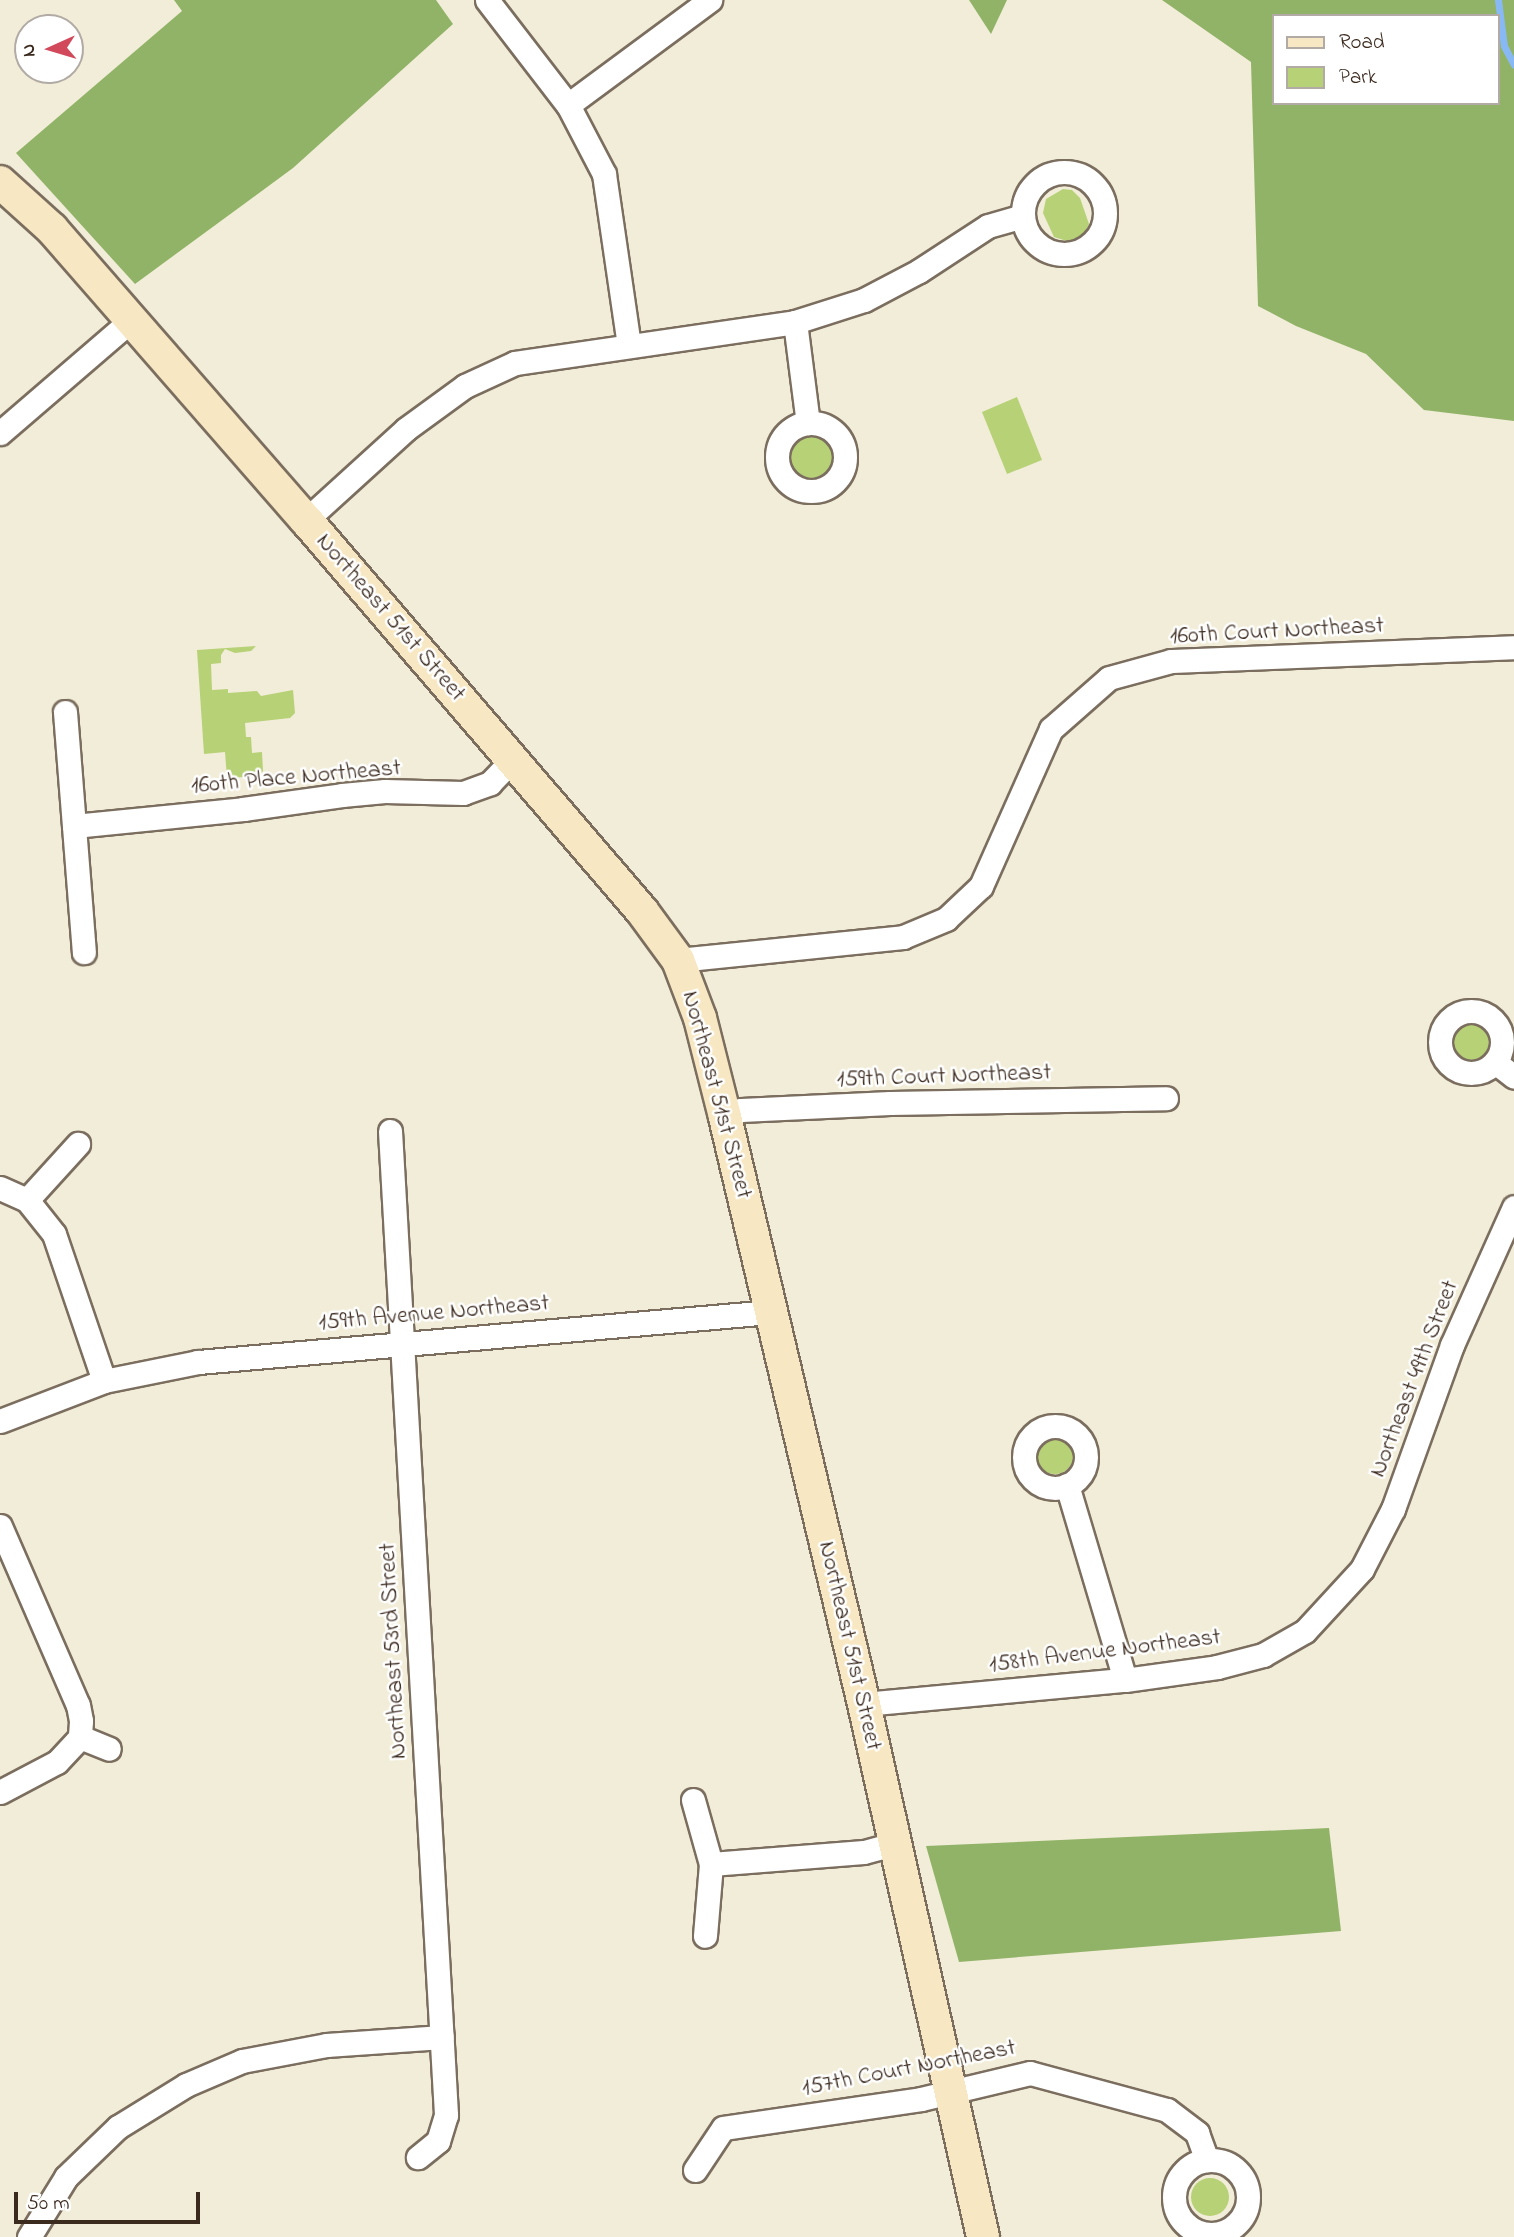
<!DOCTYPE html>
<style>
body{margin:0}
#map{position:relative;width:1514px;height:2237px;overflow:hidden;background:#f2edd8;font-family:"Indie Flower",sans-serif}
div>[style]{position:absolute}
.green>*{inset:0;background:#b7d176}
.round{border-radius:50%}
.forest>*{inset:0;background:#91b367}
.stream>*{height:7px;margin:-3.5px;padding:0 3.5px;transform-origin:3.5px;border-radius:3.5px;background:#89b9f5}
.roads{filter:drop-shadow(2px 0 #7b6e5f) drop-shadow(-2px 0 #7b6e5f) drop-shadow(0 2px #7b6e5f) drop-shadow(0 -2px #7b6e5f)}
.street>*{height:23px;margin:-11.5px;padding:0 11.5px;transform-origin:11.5px;border-radius:11.5px;background:#fff}
.street>.ring{margin:-11.5px;padding:0;box-sizing:content-box;background:none;border:23px solid #fff;border-radius:50%}
.secondary>*{height:32px;margin:-16px;padding:0 16px;transform-origin:16px;border-radius:16px;background:#f7e8c3}
span{translate:-50% -50%;white-space:nowrap;text-align:center;line-height:1.15;-webkit-text-stroke:5px #fff;paint-order:stroke}
.street-label{font-size:24px;color:#3b2a1e}
.legend{position:absolute;left:1272px;top:14px;width:228px;height:91px;box-sizing:border-box;background:#fff;border:2px solid #b1aaa5;margin:0;padding:9px 12px;list-style:none;font-size:21px;color:#3b2a1e}
.legend li{display:flex;align-items:center;gap:14px;height:35px}
.legend b{width:35px;border:2px solid #b1aaa5}
.north{position:absolute;left:14px;top:14px;width:70px;height:70px;box-sizing:border-box;background:#fff;border:2px solid #b1aaa5;border-radius:50%;rotate:266deg;font-size:19px;font-weight:700;line-height:28px;text-align:center;color:#3b2a1e}
.north::after{content:'';display:block;margin:auto;width:24px;height:32px;background:#d1495b;clip-path:polygon(50% 0,100% 100%,50% 72%,0 100%)}
.scale{position:absolute;left:14px;top:2192px;width:186px;height:32px;box-sizing:border-box;border:4px solid #3b2a1e;border-top:0;padding-left:9px;font-size:21px;line-height:24px;white-space:nowrap;color:#3b2a1e;-webkit-text-stroke:5px #fff;paint-order:stroke}
</style>
<div id="map">
<div class="green">
<i style="clip-path:polygon(1063px 189px,1072px 190px,1080px 198px,1089px 224px,1084px 235px,1070px 242px,1054px 237px,1043px 213px,1046px 199px)"></i>
<i style="clip-path:polygon(1017px 397px,1042px 460px,1007px 474px,982px 412px)"></i>
<i class="round" style="left:789px;top:435px;width:44px;height:44px"></i>
<i style="clip-path:polygon(256px 646px,251px 651px,235px 653px,225px 649px,221px 655px,221px 663px,211px 664px,212px 690px,228px 689px,228px 693px,257px 691px,261px 696px,293px 690px,295px 713px,290px 718px,245px 723px,246px 737px,251px 737px,252px 753px,262px 752px,263px 771px,259px 776px,227px 778px,225px 752px,204px 754px,197px 650px)"></i>
<i class="round" style="left:1453px;top:1024px;width:36px;height:36px"></i>
<i class="round" style="left:1037px;top:1438px;width:36px;height:36px"></i>
<i class="round" style="left:1191px;top:2178px;width:38px;height:38px"></i>
</div>
<div class="forest">
<i style="clip-path:polygon(174px 0,436px 0,453px 24px,293px 168px,135px 284px,16px 153px,182px 11px)"></i>
<i style="clip-path:polygon(969px 0,1007px 0,991px 34px)"></i>
<i style="clip-path:polygon(evenodd,1162px 0,1514px 0,1514px 421px,1424px 410px,1366px 354px,1296px 326px,1258px 306px,1251px 62px,1162px 0,1274px 16px,1498px 16px,1498px 103px,1274px 103px,1274px 16px)"></i>
<i style="clip-path:polygon(1329px 1828px,1341px 1931px,959px 1962px,926px 1846px)"></i>
</div>
<div class="stream">
<i style="left:1498px;top:0;width:46px;rotate:82.6deg"></i>
<i style="left:1504px;top:46px;width:21px;rotate:62deg"></i>
</div>
<div class="roads">
<div class="street">
<i style="left:487px;top:0;width:133px;rotate:52.4deg"></i>
<i style="left:568px;top:105px;width:78px;rotate:62.4deg"></i>
<i style="left:604px;top:174px;width:173px;rotate:81.7deg"></i>
<i style="left:568px;top:105px;width:177px;rotate:-36.5deg"></i>
<i class="ring" style="left:1023px;top:172px;width:59px;height:59px"></i>
<i style="left:795px;top:322px;width:102px;rotate:82.7deg"></i>
<i class="ring" style="left:777px;top:423px;width:45px;height:45px"></i>
<i style="left:0;top:433px;width:172px;rotate:-40.7deg"></i>
<i style="left:306px;top:520px;width:135px;rotate:-42.3deg"></i>
<i style="left:406px;top:429px;width:73px;rotate:-36.1deg"></i>
<i style="left:465px;top:386px;width:55px;rotate:-24.7deg"></i>
<i style="left:515px;top:363px;width:283px;rotate:-8.3deg"></i>
<i style="left:795px;top:322px;width:72px;rotate:-17.7deg"></i>
<i style="left:864px;top:300px;width:62px;rotate:-27.8deg"></i>
<i style="left:919px;top:271px;width:82px;rotate:-33.1deg"></i>
<i style="left:988px;top:226px;width:36px;rotate:-16deg"></i>
<i style="left:65px;top:712px;width:241px;rotate:85.5deg"></i>
<i style="left:74px;top:826px;width:170px;rotate:-5.7deg"></i>
<i style="left:243px;top:809px;width:100px;rotate:-8deg"></i>
<i style="left:342px;top:795px;width:43px;rotate:-5.3deg"></i>
<i style="left:385px;top:791px;width:78px;rotate:1.5deg"></i>
<i style="left:463px;top:793px;width:29px;rotate:-20deg"></i>
<i style="left:490px;top:783px;width:32px;rotate:-46deg"></i>
<i style="left:678px;top:960px;width:226px;rotate:-5.8deg"></i>
<i style="left:903px;top:937px;width:47px;rotate:-22.7deg"></i>
<i style="left:946px;top:919px;width:48px;rotate:-43.3deg"></i>
<i style="left:981px;top:886px;width:172px;rotate:-66deg"></i>
<i style="left:1051px;top:729px;width:77px;rotate:-41.3deg"></i>
<i style="left:1109px;top:678px;width:64px;rotate:-15.3deg"></i>
<i style="left:1171px;top:661px;width:343px;rotate:-2.3deg"></i>
<i class="ring" style="left:1440px;top:1011px;width:39px;height:39px"></i>
<i style="left:1495px;top:1062px;width:24px;rotate:38deg"></i>
<i style="left:725px;top:1117px;width:17px;rotate:-24deg"></i>
<i style="left:741px;top:1110px;width:149px;rotate:-2.7deg"></i>
<i style="left:890px;top:1103px;width:276px;rotate:-1deg"></i>
<i style="left:390px;top:1131px;width:986px;rotate:86.74deg"></i>
<i style="left:446px;top:2115px;width:27px;rotate:107deg"></i>
<i style="left:438px;top:2141px;width:26px;rotate:141deg"></i>
<i style="left:0;top:1188px;width:30px;rotate:24deg"></i>
<i style="left:27px;top:1200px;width:43px;rotate:51.5deg"></i>
<i style="left:54px;top:1234px;width:155px;rotate:71.2deg"></i>
<i style="left:27px;top:1200px;width:76px;rotate:-47.7deg"></i>
<i style="left:0;top:1421px;width:111px;rotate:-21deg"></i>
<i style="left:104px;top:1381px;width:96px;rotate:-11.4deg"></i>
<i style="left:198px;top:1362px;width:575px;rotate:-4.99deg"></i>
<i class="ring" style="left:1024px;top:1426px;width:39px;height:39px"></i>
<i style="left:1067px;top:1485px;width:203px;rotate:73.4deg"></i>
<i style="left:0;top:1526px;width:195px;rotate:66.5deg"></i>
<i style="left:78px;top:1705px;width:16px;rotate:79deg"></i>
<i style="left:81px;top:1721px;width:16px;rotate:94deg"></i>
<i style="left:864px;top:1704px;width:262px;rotate:-5.3deg"></i>
<i style="left:1125px;top:1680px;width:93px;rotate:-8deg"></i>
<i style="left:1217px;top:1667px;width:48px;rotate:-14.6deg"></i>
<i style="left:1263px;top:1655px;width:48px;rotate:-29.7deg"></i>
<i style="left:1305px;top:1631px;width:84px;rotate:-47.4deg"></i>
<i style="left:1362px;top:1569px;width:68px;rotate:-62.7deg"></i>
<i style="left:1393px;top:1509px;width:174px;rotate:-70.2deg"></i>
<i style="left:1452px;top:1345px;width:151px;rotate:-65.8deg"></i>
<i style="left:80px;top:1737px;width:31px;rotate:22deg"></i>
<i style="left:0;top:1792px;width:64px;rotate:-27.8deg"></i>
<i style="left:57px;top:1762px;width:34px;rotate:-47deg"></i>
<i style="left:693px;top:1800px;width:66px;rotate:74.3deg"></i>
<i style="left:711px;top:1864px;width:72px;rotate:94.8deg"></i>
<i style="left:711px;top:1864px;width:153px;rotate:-4.5deg"></i>
<i style="left:864px;top:1852px;width:31px;rotate:-15deg"></i>
<i class="ring" style="left:1174px;top:2160px;width:51px;height:51px"></i>
<i style="left:695px;top:2170px;width:50px;rotate:-56.3deg"></i>
<i style="left:723px;top:2128px;width:200px;rotate:-8.3deg"></i>
<i style="left:921px;top:2099px;width:112px;rotate:-13.4deg"></i>
<i style="left:1030px;top:2073px;width:142px;rotate:15.1deg"></i>
<i style="left:1167px;top:2110px;width:38px;rotate:37deg"></i>
<i style="left:1197px;top:2133px;width:29px;rotate:70deg"></i>
<i style="left:29px;top:2237px;width:70px;rotate:-58.3deg"></i>
<i style="left:66px;top:2177px;width:72px;rotate:-43.9deg"></i>
<i style="left:118px;top:2127px;width:80px;rotate:-31.7deg"></i>
<i style="left:186px;top:2085px;width:61px;rotate:-23.2deg"></i>
<i style="left:242px;top:2061px;width:86px;rotate:-10.7deg"></i>
<i style="left:327px;top:2045px;width:115px;rotate:-4deg"></i>
</div>
<div class="secondary">
<i style="left:0;top:182px;width:70px;rotate:42.1deg"></i>
<i style="left:52px;top:229px;width:386px;rotate:48.9deg"></i>
<i style="left:306px;top:520px;width:516px;rotate:49.33deg"></i>
<i style="left:642px;top:911px;width:61px;rotate:53.7deg"></i>
<i style="left:678px;top:960px;width:62px;rotate:69.2deg"></i>
<i style="left:700px;top:1018px;width:102px;rotate:75.8deg"></i>
<i style="left:725px;top:1117px;width:603px;rotate:76.68deg"></i>
<i style="left:864px;top:1704px;width:546px;rotate:77.41deg"></i>
</div>
</div>
<div class="street-label">
<span style="left:390px;top:618px;rotate:49deg">Northeast 51st Street</span>
<span style="left:1277px;top:632px;rotate:-3deg">160th Court Northeast</span>
<span style="left:296px;top:778px;rotate:-5deg">160th Place Northeast</span>
<span style="left:944px;top:1077px;rotate:-2deg">159th Court Northeast</span>
<span style="left:716px;top:1095px;rotate:75deg">Northeast 51st Street</span>
<span style="left:434px;top:1314px;rotate:-5deg">159th Avenue Northeast</span>
<span style="left:1415px;top:1379px;rotate:-69deg">Northeast 49th Street</span>
<span style="left:849px;top:1646px;rotate:77deg">Northeast 51st Street</span>
<span style="left:394px;top:1651px;rotate:-93deg">Northeast 53rd Street</span>
<span style="left:1105px;top:1652px;rotate:-7deg">158th Avenue Northeast</span>
<span style="left:909px;top:2069px;rotate:-11deg">157th Court Northeast</span>
</div>
<ul class="legend">
<li><b style="height:9px;background:#f7e8c3"></b>Road</li>
<li><b style="height:19px;background:#b7d176"></b>Park</li>
</ul>
<div class="north">N</div>
<div class="scale">50 m</div>
</div>
